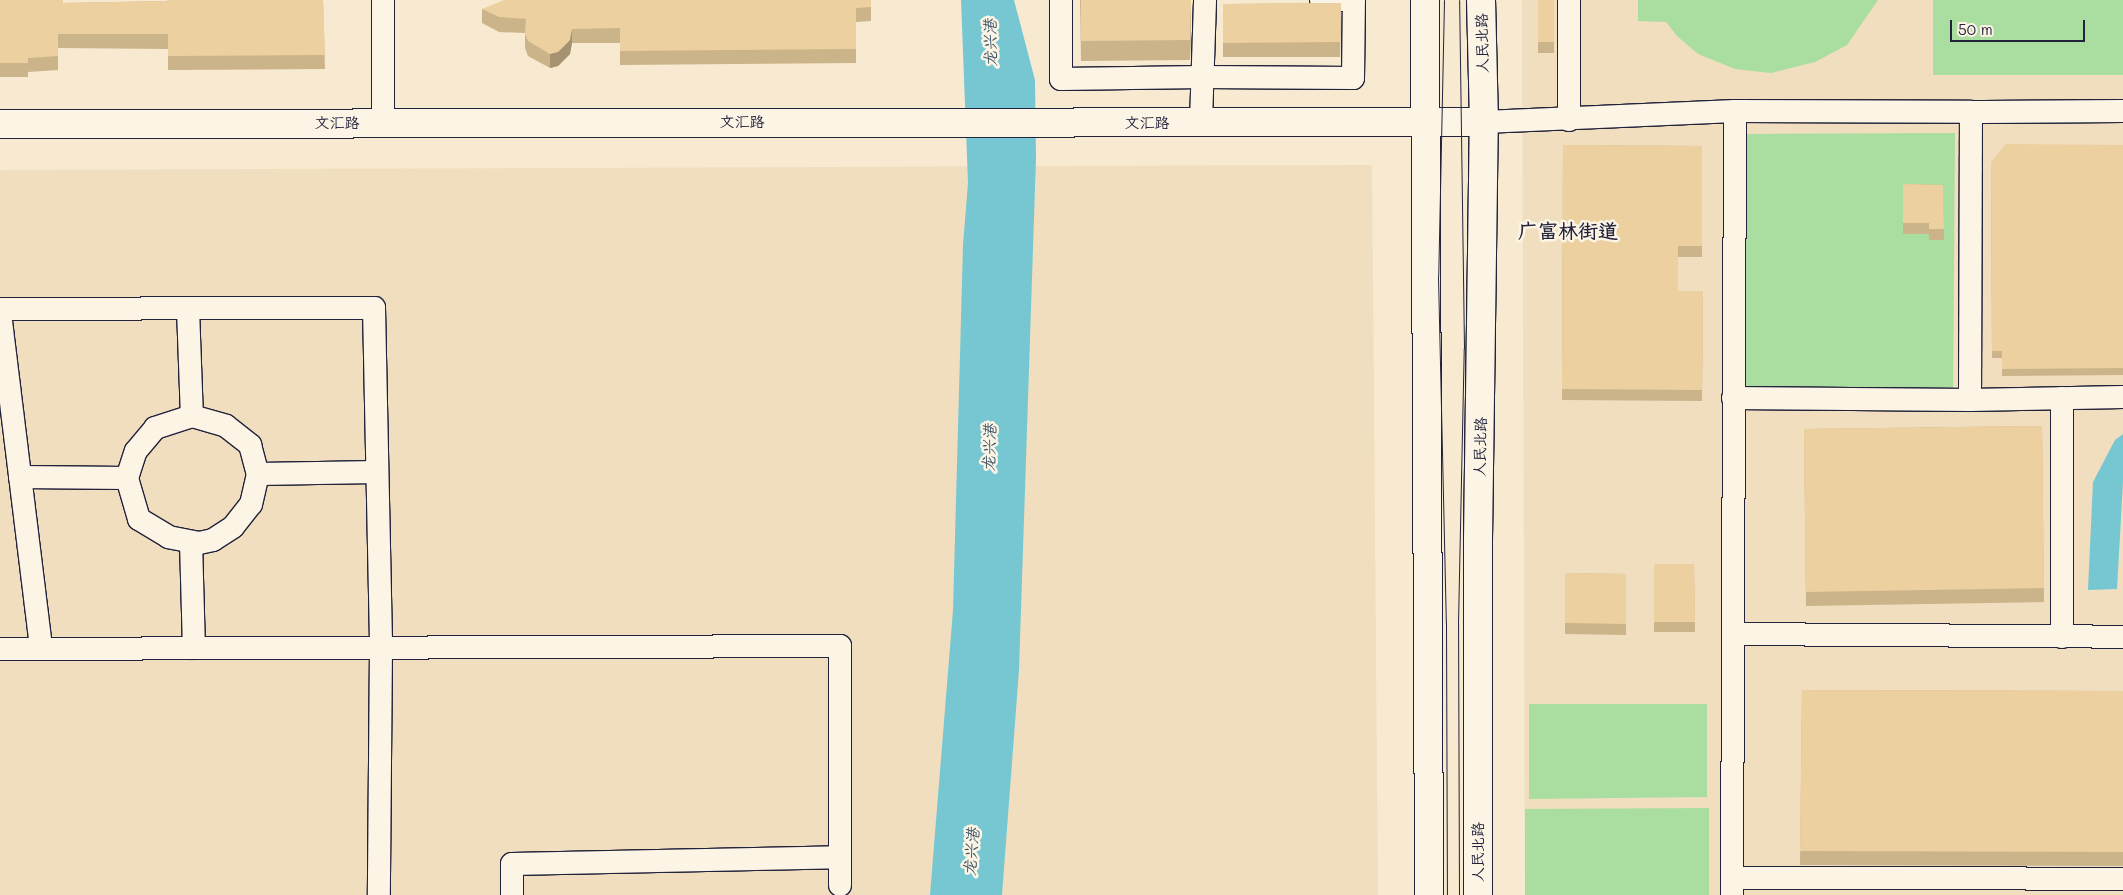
<!DOCTYPE html>
<meta charset="utf-8">
<style>
body{margin:0}
#map{position:relative;width:2123px;height:895px;overflow:hidden;background:#f7ead0;font-family:Mali,"LXGW WenKai TC",sans-serif}
div>[style]{position:absolute}
.built>*{inset:0;background:#f0debf}
.green>*{inset:0;background:#a9dea0}
.water>*{inset:0;background:#77c7d3}
.roads{filter:drop-shadow(1px 0 #22223b) drop-shadow(-1px 0 #22223b) drop-shadow(0 1px #22223b) drop-shadow(0 -1px #22223b)}
.minor>*{height:22px;margin:-11px;padding:0 11px;transform-origin:11px;border-radius:11px;background:#fcf5e5}
.major>*{height:28px;margin:-14px;padding:0 14px;transform-origin:14px;border-radius:14px;background:#fcf5e5}
.tram>*{height:1px;margin:-0.5px;padding:0 0.5px;transform-origin:0.5px;border-radius:0.5px;background:#22223b}
.wall>*{inset:0;background:#cbb38a}
.shaded-wall>*{inset:0;background:#a59270}
.building>*{inset:0;background:#ecd0a0}
span{translate:-50% -50%;white-space:nowrap;text-align:center;line-height:1.15;-webkit-text-stroke:5px #fcf5e5;paint-order:stroke}
.street-label{font-size:15px;color:#22223b}
.water-label{font-size:16px;color:#3c5469;font-style:italic}
.district-label{font-size:20px;color:#22223b;font-weight:700}
.scale{position:absolute;left:1950px;top:20px;width:135px;height:22px;box-sizing:border-box;border:2px solid #22223b;border-top:0;padding-left:6px;font-size:15px;line-height:18px;white-space:nowrap;color:#22223b;-webkit-text-stroke:4px #fcf5e5;paint-order:stroke}
</style>
<div id="map">
<div class="built">
<i style="clip-path:polygon(1522px 0,2123px 0,2123px 895px,1525px 895px)"></i>
<i style="clip-path:polygon(1372px 165px,1378px 895px,0 895px,0 170px)"></i>
</div>
<div class="green">
<i style="clip-path:polygon(1638px 0,1878px 0,1847px 45px,1815px 62px,1771px 73px,1735px 69px,1698px 54px,1677px 36px,1666px 22px,1638px 21px)"></i>
<i style="clip-path:polygon(1933px 0,2123px 0,2123px 75px,1933px 75px)"></i>
<i style="clip-path:polygon(1955px 133px,1953px 395px,1745px 394px,1745px 134px)"></i>
<i style="clip-path:polygon(1529px 704px,1707px 704px,1707px 797px,1529px 799px)"></i>
<i style="clip-path:polygon(1709px 808px,1709px 895px,1525px 895px,1525px 809px)"></i>
</div>
<div class="water">
<i style="clip-path:polygon(961px 0,1014px 0,1035px 80px,1036px 158px,1019px 670px,1002px 895px,930px 895px,953px 610px,963px 245px,968px 183px)"></i>
<i style="clip-path:polygon(2123px 434px,2123px 482px,2117px 589px,2088px 590px,2093px 482px,2115px 440px)"></i>
</div>
<div class="roads">
<div class="minor">
<i style="left:383px;top:0;width:123px;rotate:90deg"></i>
<i style="left:1061px;top:0;width:79px;rotate:90deg"></i>
<i style="left:1061px;top:79px;width:142px;rotate:-0.8deg"></i>
<i style="left:1203px;top:77px;width:150px;rotate:0.4deg"></i>
<i style="left:1353px;top:78px;width:78px;rotate:-89.3deg"></i>
<i style="left:1321px;top:0;width:33px"></i>
<i style="left:1569px;top:0;width:120px;rotate:90deg"></i>
<i style="left:1971px;top:112px;width:152px;rotate:-0.4deg"></i>
<i style="left:1201px;top:122px;width:122px;rotate:-88.1deg"></i>
<i style="left:1484px;top:122px;width:251px;rotate:-2.5deg"></i>
<i style="left:1735px;top:111px;width:236px;rotate:0.2deg"></i>
<i style="left:1971px;top:112px;width:288px;rotate:90.2deg"></i>
<i style="left:1970px;top:400px;width:153px;rotate:-1.1deg"></i>
<i style="left:0;top:309px;width:374px;rotate:-0.2deg"></i>
<i style="left:374px;top:308px;width:339px;rotate:88.8deg"></i>
<i style="left:381px;top:647px;width:248px;rotate:90.5deg"></i>
<i style="left:188px;top:309px;width:107px;rotate:87.9deg"></i>
<i style="left:0;top:313px;width:338px;rotate:83deg"></i>
<i style="left:1733px;top:398px;width:237px;rotate:0.5deg"></i>
<i style="left:258px;top:474px;width:119px;rotate:-1deg"></i>
<i style="left:20px;top:477px;width:107px;rotate:0.5deg"></i>
<i style="left:127px;top:478px;width:28px;rotate:-72deg"></i>
<i style="left:136px;top:451px;width:30px;rotate:-50deg"></i>
<i style="left:155px;top:428px;width:39px;rotate:-18deg"></i>
<i style="left:192px;top:416px;width:35px;rotate:16deg"></i>
<i style="left:226px;top:426px;width:31px;rotate:38deg"></i>
<i style="left:250px;top:445px;width:30px;rotate:75deg"></i>
<i style="left:258px;top:474px;width:31px;rotate:103deg"></i>
<i style="left:251px;top:504px;width:29px;rotate:128deg"></i>
<i style="left:233px;top:527px;width:24px;rotate:147deg"></i>
<i style="left:213px;top:540px;width:14px;rotate:168deg"></i>
<i style="left:199px;top:543px;width:31px;rotate:-169deg"></i>
<i style="left:169px;top:537px;width:35px;rotate:-149deg"></i>
<i style="left:139px;top:519px;width:43px;rotate:-106.3deg"></i>
<i style="left:191px;top:542px;width:106px;rotate:88.4deg"></i>
<i style="left:1733px;top:634px;width:390px;rotate:0.4deg"></i>
<i style="left:2062px;top:637px;width:239px;rotate:-90deg"></i>
<i style="left:0;top:649px;width:840px;rotate:-0.2deg"></i>
<i style="left:840px;top:646px;width:239px;rotate:90deg"></i>
<i style="left:1732px;top:878px;width:391px;rotate:0.1deg"></i>
<i style="left:512px;top:895px;width:31px;rotate:-90deg"></i>
<i style="left:512px;top:864px;width:328px;rotate:-1.2deg"></i>
<i style="left:1732px;top:895px;width:784px;rotate:-89.78deg"></i>
</div>
<div class="major">
<i style="left:1425px;top:0;width:895px;rotate:89.74deg"></i>
<i style="left:0;top:124px;width:1484px;rotate:-0.08deg"></i>
<i style="left:1478px;top:895px;width:356px;rotate:-90deg"></i>
<i style="left:1478px;top:539px;width:417px;rotate:-89.2deg"></i>
<i style="left:1484px;top:122px;width:122px;rotate:-91.4deg"></i>
</div>
</div>
<div class="tram">
<i style="left:1444px;top:0;width:276px;rotate:91.2deg"></i>
<i style="left:1438px;top:276px;width:347px;rotate:88.7deg"></i>
<i style="left:1446px;top:623px;width:272px;rotate:89.8deg"></i>
<i style="left:1459px;top:895px;width:272px;rotate:-90.2deg"></i>
<i style="left:1458px;top:623px;width:275px;rotate:-88.8deg"></i>
<i style="left:1464px;top:348px;width:348px;rotate:-90.8deg"></i>
</div>
<div class="wall">
<i style="clip-path:polygon(0 0,63px 3px,167px 1px,167px 0,323px 0,325px 69px,168px 70px,168px 49px,58px 48px,58px 70px,28px 72px,28px 77px,0 77px)"></i>
<i style="clip-path:polygon(871px 0,871px 21px,856px 22px,856px 63px,620px 65px,620px 43px,572px 43px,570px 54px,558px 66px,550px 68px,528px 56px,525px 48px,525px 33px,499px 32px,482px 23px,482px 9px)"></i>
<i style="clip-path:polygon(1080px 0,1191px 13px,1190px 60px,1081px 61px)"></i>
<i style="clip-path:polygon(1538px 0,1554px 0,1554px 53px,1538px 53px)"></i>
<i style="clip-path:polygon(1341px 3px,1340px 57px,1223px 57px,1223px 4px)"></i>
<i style="clip-path:polygon(1563px 145px,1702px 146px,1702px 257px,1678px 257px,1678px 291px,1703px 291px,1702px 401px,1562px 400px)"></i>
<i style="clip-path:polygon(2123px 145px,2123px 375px,2002px 376px,2002px 358px,1992px 358px,1991px 162px)"></i>
<i style="clip-path:polygon(1903px 184px,1943px 185px,1944px 240px,1929px 240px,1929px 234px,1903px 234px)"></i>
<i style="clip-path:polygon(2042px 426px,2044px 602px,1806px 606px,1804px 429px)"></i>
<i style="clip-path:polygon(1654px 564px,1694px 564px,1695px 632px,1654px 632px)"></i>
<i style="clip-path:polygon(1565px 573px,1626px 574px,1626px 635px,1565px 634px)"></i>
<i style="clip-path:polygon(1802px 690px,2123px 691px,2123px 866px,1800px 865px)"></i>
</div>
<div class="shaded-wall">
<i style="clip-path:polygon(1191px 0,1191px 13px,1190px 60px,1190px 40px)"></i>
<i style="clip-path:polygon(572px 29px,572px 43px,570px 54px,558px 66px,550px 68px,550px 54px)"></i>
</div>
<div class="building">
<i style="clip-path:polygon(0 0,63px 0,63px 3px,167px 1px,167px 0,323px 0,325px 55px,168px 56px,168px 34px,58px 34px,58px 56px,28px 58px,28px 63px,0 63px)"></i>
<i style="clip-path:polygon(504px 0,871px 0,871px 7px,856px 8px,856px 49px,620px 51px,620px 28px,572px 29px,570px 40px,558px 52px,550px 54px,528px 41px,525px 34px,526px 19px,499px 17px,482px 9px)"></i>
<i style="clip-path:polygon(1081px 0,1191px 0,1190px 40px,1081px 41px)"></i>
<i style="clip-path:polygon(1538px 0,1554px 0,1554px 42px,1538px 42px)"></i>
<i style="clip-path:polygon(1341px 3px,1340px 42px,1223px 43px,1223px 4px)"></i>
<i style="clip-path:polygon(2006px 144px,2123px 145px,2123px 368px,2002px 369px,2002px 351px,1992px 351px,1991px 162px)"></i>
<i style="clip-path:polygon(1563px 145px,1702px 146px,1702px 246px,1678px 246px,1678px 291px,1703px 291px,1702px 390px,1562px 389px)"></i>
<i style="clip-path:polygon(1903px 184px,1943px 185px,1944px 229px,1929px 229px,1929px 223px,1903px 223px)"></i>
<i style="clip-path:polygon(2042px 426px,2044px 588px,1806px 592px,1804px 429px)"></i>
<i style="clip-path:polygon(1654px 564px,1694px 564px,1695px 622px,1654px 622px)"></i>
<i style="clip-path:polygon(1565px 573px,1626px 574px,1626px 624px,1565px 623px)"></i>
<i style="clip-path:polygon(1802px 690px,2123px 691px,2123px 852px,1800px 851px)"></i>
</div>
<div class="street-label">
<span style="left:1482px;top:43px;rotate:-91deg">人民北路</span>
<span style="left:742px;top:122px">文汇路</span>
<span style="left:337px;top:123px">文汇路</span>
<span style="left:1147px;top:123px">文汇路</span>
<span style="left:1480px;top:447px;rotate:-89deg">人民北路</span>
<span style="left:1478px;top:852px;rotate:-90deg">人民北路</span>
</div>
<div class="water-label">
<span style="left:990px;top:43px;rotate:-91deg">龙兴港</span>
<span style="left:989px;top:448px;rotate:-88deg">龙兴港</span>
<span style="left:971px;top:852px;rotate:-85deg">龙兴港</span>
</div>
<div class="district-label">
<span style="left:1568px;top:230px">广富林街道</span>
</div>
<div class="scale">50 m</div>
</div>
